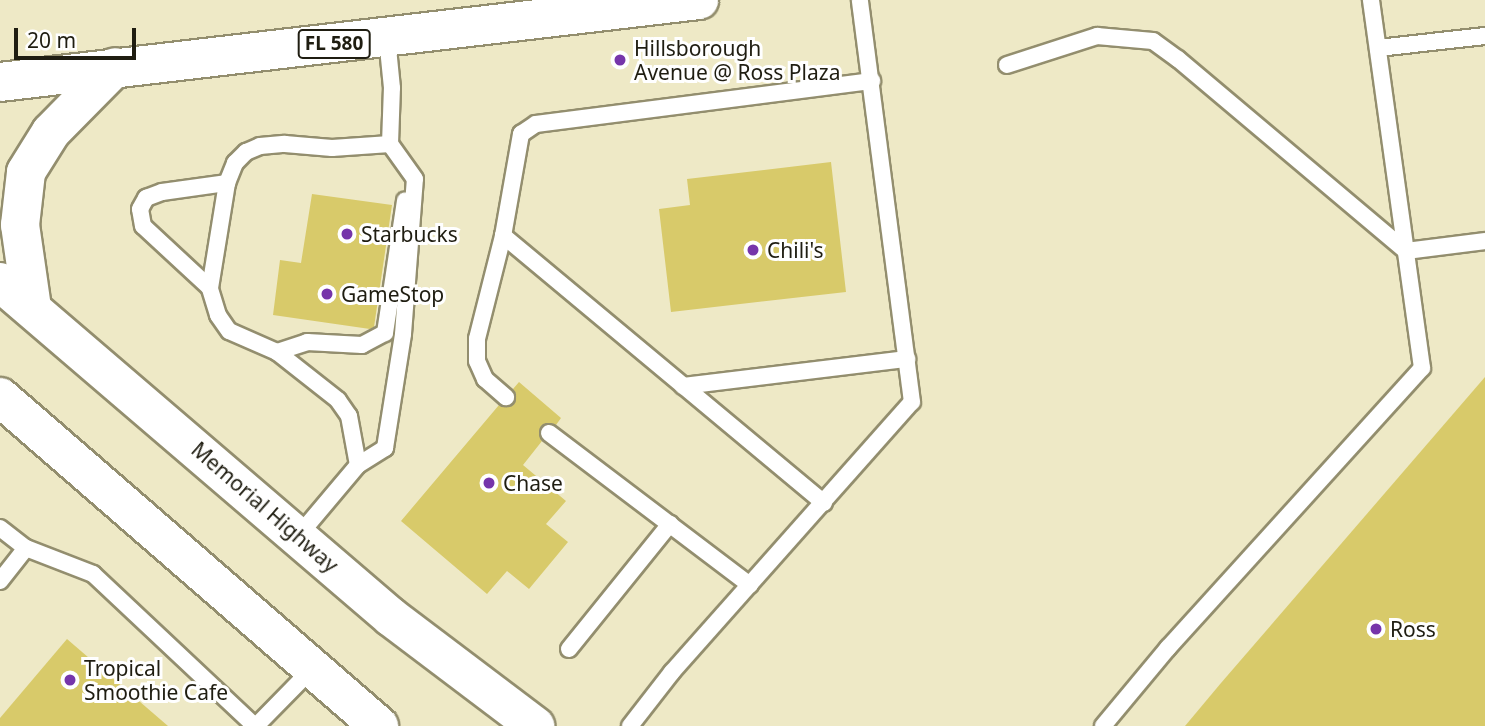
<!DOCTYPE html>
<style>
body{margin:0}
#map{position:relative;width:1485px;height:726px;overflow:hidden;background:#eee9c6;font-family:"Noto Sans",sans-serif}
div>[style]{position:absolute}
.building>*{inset:0;background:#d8ca6a}
.roads{filter:drop-shadow(2px 0 #938e6e) drop-shadow(-2px 0 #938e6e) drop-shadow(0 2px #938e6e) drop-shadow(0 -2px #938e6e)}
.lane>*{height:16px;margin:-8px;padding:0 8px;transform-origin:8px;border-radius:8px;background:#fff}
.secondary>*{height:38px;margin:-19px;padding:0 19px;transform-origin:19px;border-radius:19px;background:#fff}
.primary>*{height:38px;margin:-19px;padding:0 19px;transform-origin:19px;border-radius:19px;background:#fff}
.dots>*{width:19px;height:19px;translate:-50% -50%;box-sizing:border-box;border:4px solid #fff;border-radius:50%}
span{translate:-50% -50%;white-space:nowrap;text-align:center;line-height:1.15;-webkit-text-stroke:6px #fff;paint-order:stroke}
.shield-label span{padding:2px 5px;background:#fff;border:2px solid;border-radius:5px;-webkit-text-stroke-width:0}
.shield-label{font-size:19px;color:#1f1d11;font-weight:700}
.poi-label{font-size:21px;color:#1f1d11}
.left{translate:0 -50%;text-align:left}
.street-label{font-size:21px;color:#1f1d11}
.scale{position:absolute;left:14px;top:28px;width:122px;height:32px;box-sizing:border-box;border:4px solid #1f1d11;border-top:0;padding-left:9px;font-size:21px;line-height:24px;white-space:nowrap;color:#1f1d11;-webkit-text-stroke:5px #fff;paint-order:stroke}
</style>
<div id="map">
<div class="building">
<i style="clip-path:polygon(831px 162px,846px 292px,671px 312px,659px 209px,690px 205px,687px 179px)"></i>
<i style="clip-path:polygon(312px 194px,392px 205px,374px 327px,370px 329px,273px 315px,280px 260px,301px 263px)"></i>
<i style="clip-path:polygon(1485px 377px,1485px 726px,1185px 726px,1221px 683px)"></i>
<i style="clip-path:polygon(519px 382px,561px 418px,556px 425px,550px 423px,541px 426px,539px 432px,542px 441px,523px 465px,566px 501px,546px 524px,568px 542px,529px 589px,507px 571px,487px 594px,401px 521px,499px 405px,509px 407px,514px 403px,516px 394px,513px 389px)"></i>
<i style="clip-path:polygon(67px 639px,168px 726px,0 726px,0 718px)"></i>
</div>
<div class="roads">
<div class="lane">
<i style="left:1378px;top:48px;width:108px;rotate:-6.4deg"></i>
<i style="left:1007px;top:65px;width:95px;rotate:-17.9deg"></i>
<i style="left:1097px;top:36px;width:56px;rotate:5.1deg"></i>
<i style="left:1153px;top:41px;width:31px;rotate:36deg"></i>
<i style="left:1178px;top:59px;width:298px;rotate:40.1deg"></i>
<i style="left:1406px;top:251px;width:80px;rotate:-7.2deg"></i>
<i style="left:503px;top:236px;width:106px;rotate:104.2deg"></i>
<i style="left:477px;top:339px;width:22px;rotate:90deg"></i>
<i style="left:477px;top:361px;width:20px;rotate:66deg"></i>
<i style="left:485px;top:379px;width:28px;rotate:41deg"></i>
<i style="left:210px;top:288px;width:91px;rotate:-137.2deg"></i>
<i style="left:143px;top:226px;width:17px;rotate:-100deg"></i>
<i style="left:140px;top:209px;width:13px;rotate:-61deg"></i>
<i style="left:146px;top:198px;width:17px;rotate:-21deg"></i>
<i style="left:162px;top:192px;width:66px;rotate:-7.9deg"></i>
<i style="left:277px;top:352px;width:32px;rotate:-18deg"></i>
<i style="left:307px;top:342px;width:55px;rotate:3.1deg"></i>
<i style="left:362px;top:345px;width:26px;rotate:-28deg"></i>
<i style="left:385px;top:333px;width:134px;rotate:-81.4deg"></i>
<i style="left:683px;top:386px;width:226px;rotate:-6.9deg"></i>
<i style="left:549px;top:433px;width:252px;rotate:37.1deg"></i>
<i style="left:358px;top:465px;width:50px;rotate:-100.4deg"></i>
<i style="left:349px;top:416px;width:19px;rotate:-125deg"></i>
<i style="left:338px;top:400px;width:78px;rotate:-141.8deg"></i>
<i style="left:277px;top:352px;width:52px;rotate:-156.4deg"></i>
<i style="left:229px;top:331px;width:19px;rotate:-125deg"></i>
<i style="left:218px;top:315px;width:28px;rotate:-107deg"></i>
<i style="left:210px;top:288px;width:106px;rotate:-80.8deg"></i>
<i style="left:227px;top:183px;width:22px;rotate:-68deg"></i>
<i style="left:235px;top:163px;width:16px;rotate:-45deg"></i>
<i style="left:246px;top:152px;width:15px;rotate:-23deg"></i>
<i style="left:260px;top:146px;width:25px;rotate:-5deg"></i>
<i style="left:285px;top:144px;width:47px;rotate:4.9deg"></i>
<i style="left:332px;top:148px;width:58px;rotate:-3.9deg"></i>
<i style="left:390px;top:144px;width:56px;rotate:-88deg"></i>
<i style="left:392px;top:88px;width:50px;rotate:-95.7deg"></i>
<i style="left:824px;top:503px;width:418px;rotate:-140.2deg"></i>
<i style="left:503px;top:236px;width:104px;rotate:-80deg"></i>
<i style="left:521px;top:134px;width:18px;rotate:-34deg"></i>
<i style="left:536px;top:124px;width:339px;rotate:-7.3deg"></i>
<i style="left:0;top:528px;width:33px;rotate:38deg"></i>
<i style="left:26px;top:548px;width:72px;rotate:21.2deg"></i>
<i style="left:93px;top:574px;width:222px;rotate:43.2deg"></i>
<i style="left:299px;top:535px;width:92px;rotate:-49.9deg"></i>
<i style="left:358px;top:465px;width:32px;rotate:-32deg"></i>
<i style="left:385px;top:448px;width:115px;rotate:-81deg"></i>
<i style="left:403px;top:334px;width:155px;rotate:-85.6deg"></i>
<i style="left:415px;top:179px;width:43px;rotate:-125.5deg"></i>
<i style="left:0;top:581px;width:42px;rotate:-51.8deg"></i>
<i style="left:569px;top:649px;width:161px;rotate:-51.1deg"></i>
<i style="left:256px;top:726px;width:81px;rotate:-45.5deg"></i>
<i style="left:630px;top:726px;width:68px;rotate:-52.1deg"></i>
<i style="left:672px;top:672px;width:361px;rotate:-48.4deg"></i>
<i style="left:912px;top:402px;width:405px;rotate:-97.4deg"></i>
<i style="left:1103px;top:726px;width:102px;rotate:-50.2deg"></i>
<i style="left:1168px;top:648px;width:378px;rotate:-47.8deg"></i>
<i style="left:1422px;top:368px;width:372px;rotate:-97.9deg"></i>
</div>
<div class="secondary">
<i style="left:0;top:282px;width:515px;rotate:40.59deg"></i>
<i style="left:391px;top:617px;width:181px;rotate:37.1deg"></i>
<i style="left:0;top:397px;width:502px;rotate:40.96deg"></i>
</div>
<div class="primary">
<i style="left:0;top:82px;width:704px;rotate:-6.69deg"></i>
<i style="left:32px;top:308px;width:84px;rotate:-98.2deg"></i>
<i style="left:20px;top:225px;width:53px;rotate:-83.5deg"></i>
<i style="left:26px;top:172px;width:47px;rotate:-58deg"></i>
<i style="left:51px;top:132px;width:91px;rotate:-45.4deg"></i>
</div>
</div>
<div class="dots">
<i style="left:620px;top:60px;background:#7635aa"></i>
<i style="left:347px;top:234px;background:#7635aa"></i>
<i style="left:753px;top:250px;background:#7635aa"></i>
<i style="left:327px;top:294px;background:#7635aa"></i>
<i style="left:489px;top:483px;background:#7635aa"></i>
<i style="left:1376px;top:629px;background:#7635aa"></i>
<i style="left:70px;top:680px;background:#7635aa"></i>
</div>
<div class="shield-label">
<span style="left:334px;top:44px">FL 580</span>
</div>
<div class="poi-label">
<span class="left" style="left:634px;top:60px">Hillsborough<br>Avenue @ Ross Plaza</span>
<span class="left" style="left:361px;top:234px">Starbucks</span>
<span class="left" style="left:767px;top:250px">Chili's</span>
<span class="left" style="left:341px;top:294px">GameStop</span>
<span class="left" style="left:503px;top:483px">Chase</span>
<span class="left" style="left:1390px;top:629px">Ross</span>
<span class="left" style="left:84px;top:680px">Tropical<br>Smoothie Cafe</span>
</div>
<div class="street-label">
<span style="left:265px;top:507px;rotate:41deg">Memorial Highway</span>
</div>
<div class="scale">20 m</div>
</div>
